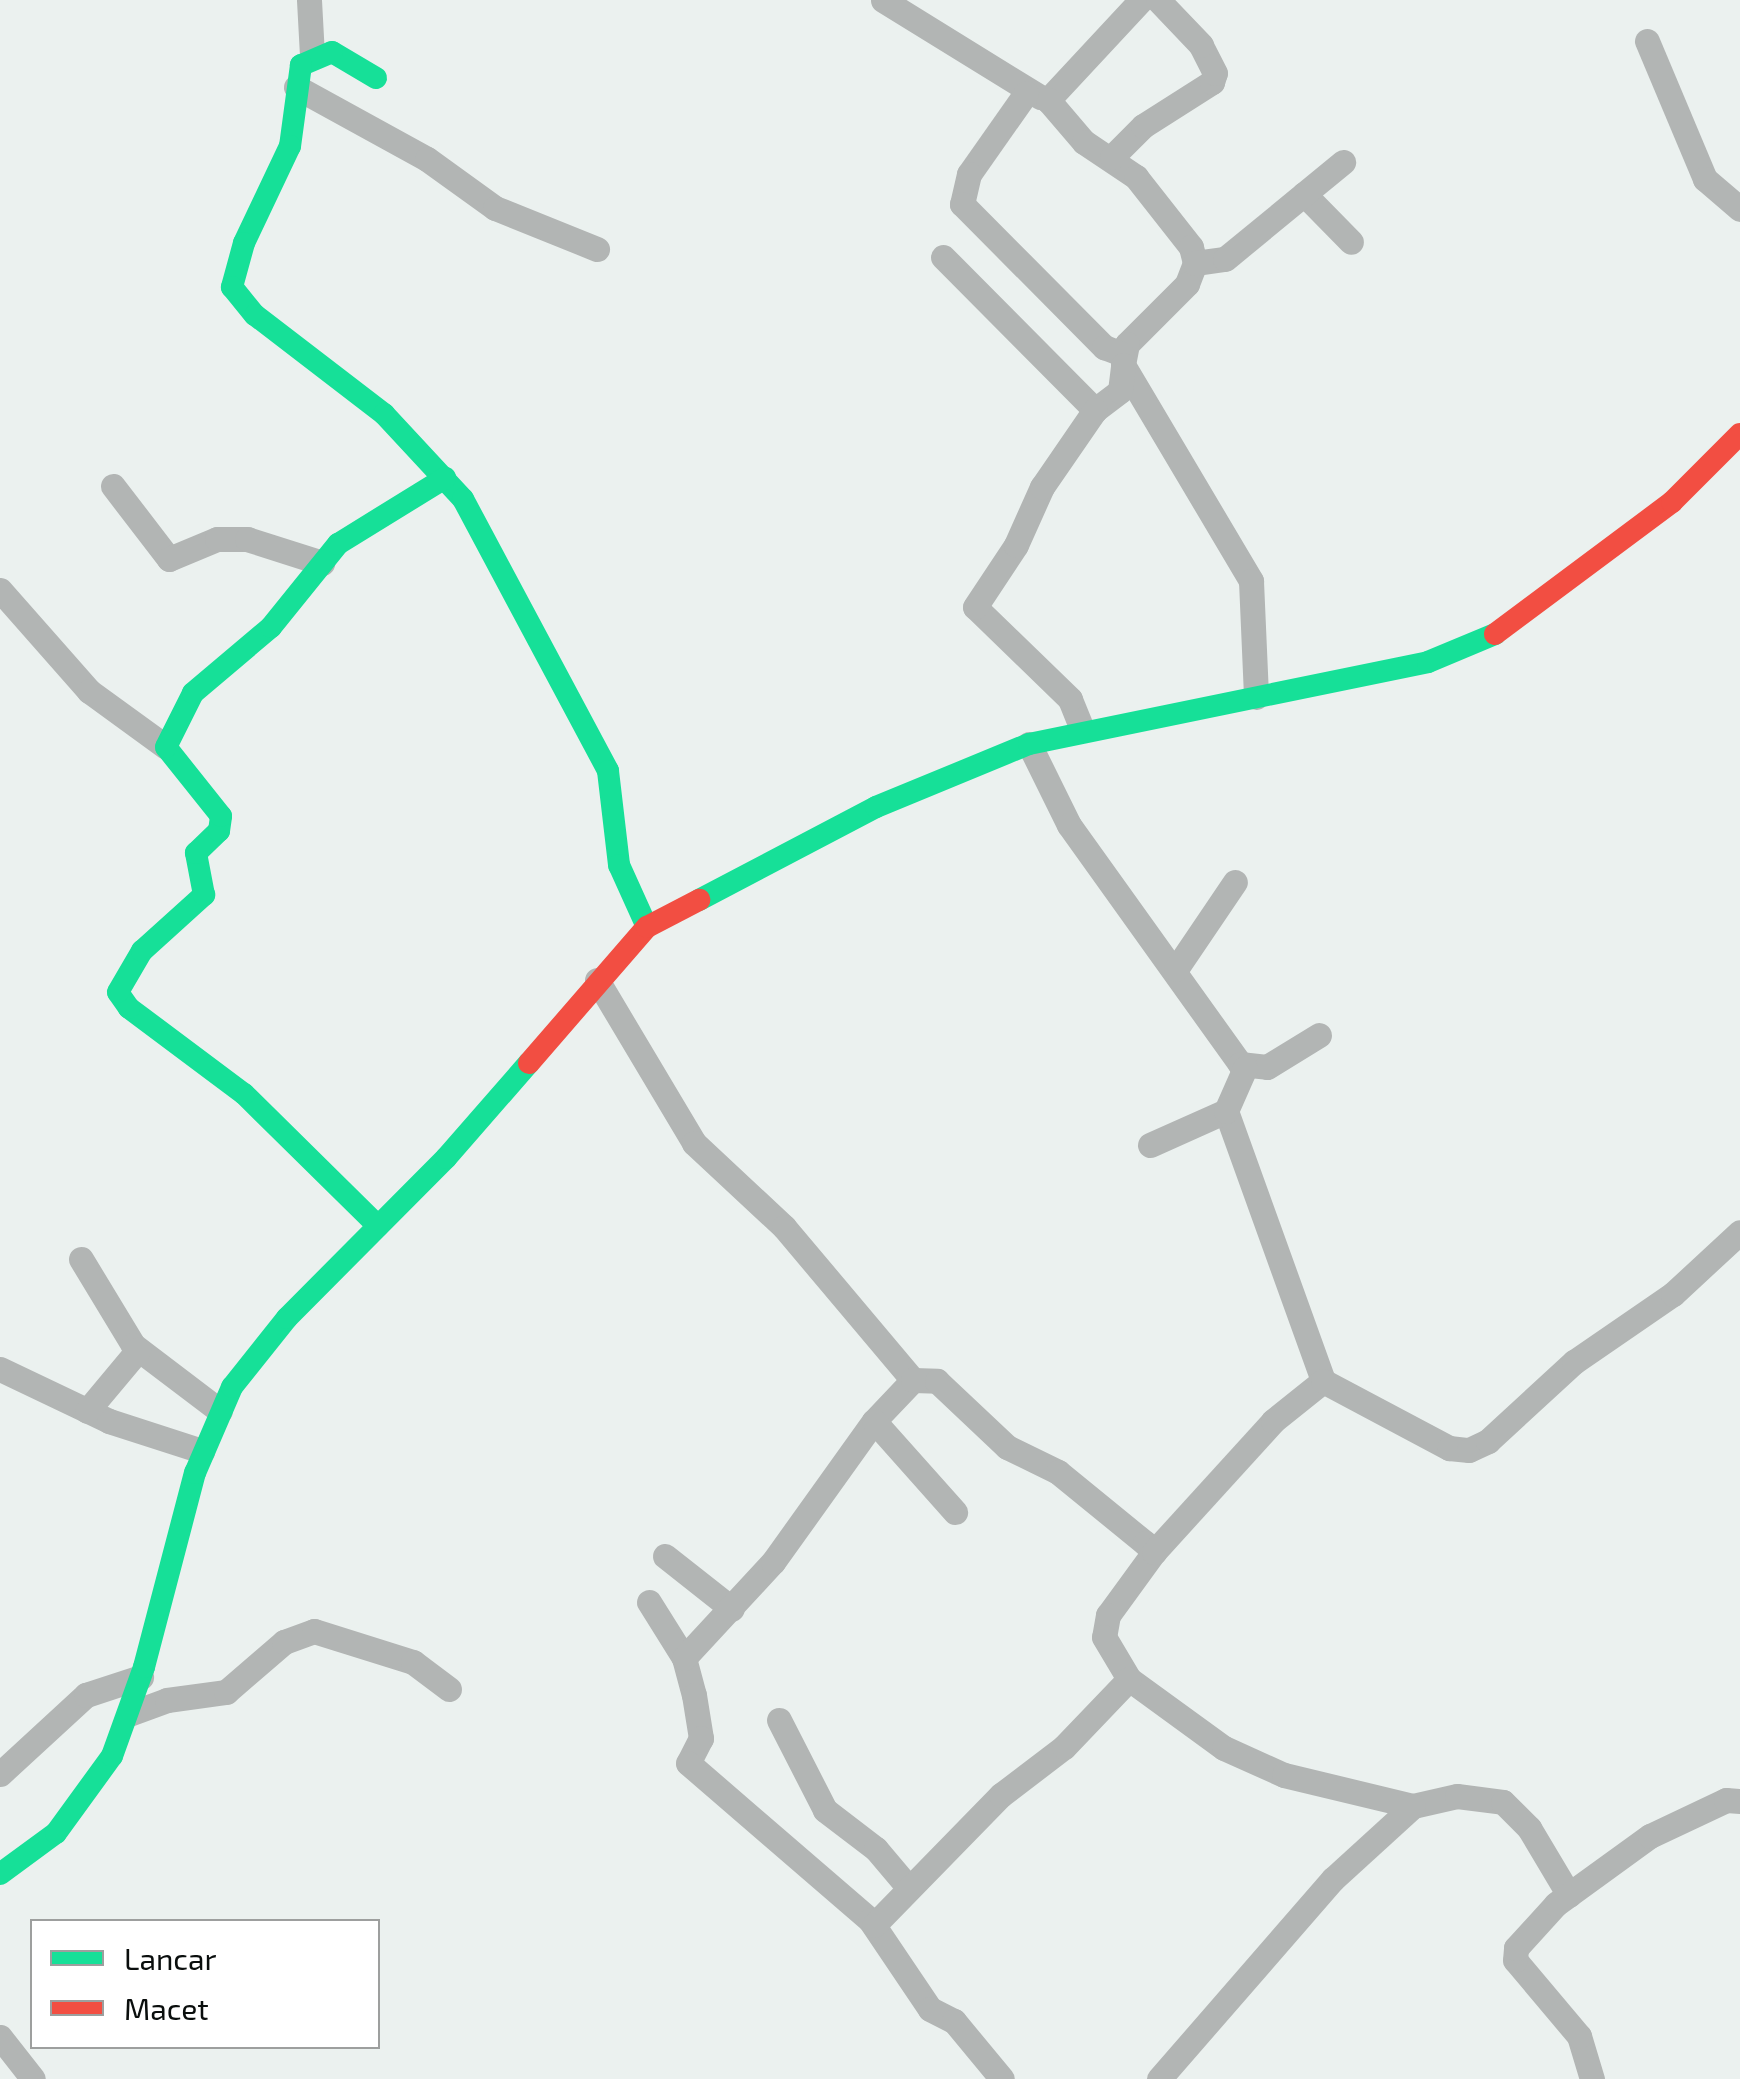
<!DOCTYPE html>
<style>
body{margin:0}
#map{position:relative;width:1740px;height:2079px;overflow:hidden;background:#ebf1ef;font-family:"Exo 2",sans-serif}
div>[style]{position:absolute}
.street>*{height:25px;margin:-12.5px;padding:0 12.5px;transform-origin:12.5px;border-radius:12.5px;background:#b2b5b4}
.fast>*{height:22px;margin:-11px;padding:0 11px;transform-origin:11px;border-radius:11px;background:#16e098}
.jam>*{height:22px;margin:-11px;padding:0 11px;transform-origin:11px;border-radius:11px;background:#f24e42}
span{translate:-50% -50%;white-space:nowrap;text-align:center;line-height:1.15;-webkit-text-stroke:8px #fff;paint-order:stroke}
.legend{position:absolute;left:30px;top:1919px;width:350px;height:130px;box-sizing:border-box;background:#fff;border:2px solid #9d9f9e;margin:0;padding:12px 18px;list-style:none;font-size:30px;color:#0a0e0d}
.legend li{display:flex;align-items:center;gap:20px;height:50px}
.legend b{width:50px;border:2px solid #9d9f9e}
</style>
<div id="map">
<div class="street">
<i style="left:309px;top:0;width:55px;rotate:86.9deg"></i>
<i style="left:883px;top:0;width:185px;rotate:31.7deg"></i>
<i style="left:1141px;top:0;width:137px;rotate:132.9deg"></i>
<i style="left:1048px;top:100px;width:55px;rotate:49.4deg"></i>
<i style="left:1084px;top:142px;width:63px;rotate:33.9deg"></i>
<i style="left:1136px;top:177px;width:89px;rotate:51.8deg"></i>
<i style="left:1191px;top:247px;width:16px;rotate:76deg"></i>
<i style="left:1195px;top:263px;width:22px;rotate:111deg"></i>
<i style="left:1187px;top:284px;width:85px;rotate:135deg"></i>
<i style="left:1127px;top:344px;width:21px;rotate:101deg"></i>
<i style="left:1123px;top:365px;width:251px;rotate:59.3deg"></i>
<i style="left:1251px;top:581px;width:116px;rotate:87.5deg"></i>
<i style="left:1647px;top:41px;width:150px;rotate:67.2deg"></i>
<i style="left:1705px;top:179px;width:46px;rotate:40.6deg"></i>
<i style="left:296px;top:87px;width:149px;rotate:28.8deg"></i>
<i style="left:427px;top:159px;width:84px;rotate:35.8deg"></i>
<i style="left:495px;top:208px;width:110px;rotate:21.9deg"></i>
<i style="left:1026px;top:93px;width:99px;rotate:125.1deg"></i>
<i style="left:969px;top:174px;width:31px;rotate:103deg"></i>
<i style="left:962px;top:204px;width:202px;rotate:45.2deg"></i>
<i style="left:1104px;top:347px;width:19px;rotate:21deg"></i>
<i style="left:1112px;top:157px;width:44px;rotate:-45deg"></i>
<i style="left:1143px;top:126px;width:82px;rotate:-32.5deg"></i>
<i style="left:1212px;top:82px;width:9px;rotate:-72deg"></i>
<i style="left:1215px;top:73px;width:31px;rotate:-117deg"></i>
<i style="left:1201px;top:45px;width:62px;rotate:-133.7deg"></i>
<i style="left:1304px;top:194px;width:67px;rotate:45.6deg"></i>
<i style="left:943px;top:257px;width:216px;rotate:45.2deg"></i>
<i style="left:1095px;top:410px;width:31px;rotate:-37deg"></i>
<i style="left:1120px;top:391px;width:26px;rotate:-83deg"></i>
<i style="left:1195px;top:263px;width:30px;rotate:-8deg"></i>
<i style="left:1225px;top:259px;width:153px;rotate:-39.4deg"></i>
<i style="left:113px;top:486px;width:92px;rotate:52.5deg"></i>
<i style="left:169px;top:559px;width:52px;rotate:-22.6deg"></i>
<i style="left:217px;top:539px;width:30px"></i>
<i style="left:247px;top:539px;width:79px;rotate:17.7deg"></i>
<i style="left:0;top:590px;width:135px;rotate:48.6deg"></i>
<i style="left:89px;top:691px;width:95px;rotate:36deg"></i>
<i style="left:1082px;top:729px;width:32px;rotate:-112deg"></i>
<i style="left:1070px;top:699px;width:132px;rotate:-135.9deg"></i>
<i style="left:975px;top:607px;width:74px;rotate:-56.5deg"></i>
<i style="left:1016px;top:545px;width:64px;rotate:-65.9deg"></i>
<i style="left:1042px;top:487px;width:93px;rotate:-55.5deg"></i>
<i style="left:1029px;top:744px;width:90px;rotate:63.7deg"></i>
<i style="left:1069px;top:825px;width:294px;rotate:54.4deg"></i>
<i style="left:1240px;top:1064px;width:27px;rotate:6deg"></i>
<i style="left:1267px;top:1067px;width:61px;rotate:-31.6deg"></i>
<i style="left:1176px;top:969px;width:105px;rotate:-55.9deg"></i>
<i style="left:597px;top:980px;width:190px;rotate:59.2deg"></i>
<i style="left:694px;top:1143px;width:123px;rotate:43deg"></i>
<i style="left:784px;top:1227px;width:200px;rotate:49.9deg"></i>
<i style="left:1226px;top:1111px;width:287px;rotate:70.2deg"></i>
<i style="left:1150px;top:1145px;width:83px;rotate:-24.1deg"></i>
<i style="left:1226px;top:1111px;width:47px;rotate:-66.2deg"></i>
<i style="left:81px;top:1259px;width:100px;rotate:58.8deg"></i>
<i style="left:133px;top:1345px;width:109px;rotate:37.2deg"></i>
<i style="left:0;top:1369px;width:121px;rotate:25.5deg"></i>
<i style="left:109px;top:1421px;width:98px;rotate:17.9deg"></i>
<i style="left:87px;top:1411px;width:80px;rotate:-50.1deg"></i>
<i style="left:874px;top:1421px;width:57px;rotate:-46.4deg"></i>
<i style="left:913px;top:1380px;width:24px;rotate:2deg"></i>
<i style="left:937px;top:1381px;width:96px;rotate:43.3deg"></i>
<i style="left:1007px;top:1447px;width:57px;rotate:26.1deg"></i>
<i style="left:1058px;top:1472px;width:112px;rotate:39.2deg"></i>
<i style="left:1145px;top:1543px;width:13px;rotate:45deg"></i>
<i style="left:1154px;top:1552px;width:78px;rotate:126.1deg"></i>
<i style="left:1108px;top:1615px;width:22px;rotate:100deg"></i>
<i style="left:1104px;top:1637px;width:49px;rotate:59.2deg"></i>
<i style="left:1129px;top:1679px;width:117px;rotate:36deg"></i>
<i style="left:1224px;top:1748px;width:66px;rotate:24.2deg"></i>
<i style="left:1284px;top:1775px;width:133px;rotate:13.5deg"></i>
<i style="left:1413px;top:1806px;width:45px;rotate:-12.8deg"></i>
<i style="left:1457px;top:1796px;width:46px;rotate:7.4deg"></i>
<i style="left:1503px;top:1802px;width:37px;rotate:45deg"></i>
<i style="left:1529px;top:1828px;width:78px;rotate:59.2deg"></i>
<i style="left:1154px;top:1552px;width:177px;rotate:-47.7deg"></i>
<i style="left:1273px;top:1421px;width:64px;rotate:-38.7deg"></i>
<i style="left:1323px;top:1381px;width:143px;rotate:28deg"></i>
<i style="left:1449px;top:1448px;width:20px;rotate:6deg"></i>
<i style="left:1469px;top:1450px;width:21px;rotate:-25deg"></i>
<i style="left:1488px;top:1441px;width:117px;rotate:-42.6deg"></i>
<i style="left:1574px;top:1362px;width:120px;rotate:-34.5deg"></i>
<i style="left:1673px;top:1294px;width:91px;rotate:-42.8deg"></i>
<i style="left:665px;top:1556px;width:85px;rotate:38.3deg"></i>
<i style="left:649px;top:1602px;width:66px;rotate:58deg"></i>
<i style="left:684px;top:1658px;width:38px;rotate:75deg"></i>
<i style="left:694px;top:1695px;width:44px;rotate:80.8deg"></i>
<i style="left:701px;top:1738px;width:28px;rotate:117deg"></i>
<i style="left:688px;top:1763px;width:240px;rotate:40.8deg"></i>
<i style="left:870px;top:1920px;width:107px;rotate:56deg"></i>
<i style="left:930px;top:2009px;width:27px;rotate:27deg"></i>
<i style="left:954px;top:2021px;width:75px;rotate:50.4deg"></i>
<i style="left:684px;top:1658px;width:131px;rotate:-47.2deg"></i>
<i style="left:773px;top:1562px;width:173px;rotate:-54.4deg"></i>
<i style="left:874px;top:1421px;width:122px;rotate:48.3deg"></i>
<i style="left:129px;top:1714px;width:40px;rotate:-20.2deg"></i>
<i style="left:167px;top:1700px;width:60px;rotate:-7.7deg"></i>
<i style="left:226px;top:1692px;width:77px;rotate:-40.8deg"></i>
<i style="left:284px;top:1642px;width:32px;rotate:-20deg"></i>
<i style="left:314px;top:1631px;width:104px;rotate:17.4deg"></i>
<i style="left:413px;top:1662px;width:45px;rotate:36.9deg"></i>
<i style="left:779px;top:1720px;width:101px;rotate:62.9deg"></i>
<i style="left:825px;top:1810px;width:64px;rotate:37.4deg"></i>
<i style="left:876px;top:1849px;width:51px;rotate:49.8deg"></i>
<i style="left:0;top:1774px;width:117px;rotate:-42.6deg"></i>
<i style="left:86px;top:1695px;width:58px;rotate:-18.1deg"></i>
<i style="left:874px;top:1925px;width:182px;rotate:-45.7deg"></i>
<i style="left:1001px;top:1795px;width:79px;rotate:-37.3deg"></i>
<i style="left:1064px;top:1747px;width:94px;rotate:-46.3deg"></i>
<i style="left:0;top:2037px;width:53px;rotate:51.8deg"></i>
<i style="left:1159px;top:2079px;width:265px;rotate:-49deg"></i>
<i style="left:1333px;top:1879px;width:108px;rotate:-42.4deg"></i>
<i style="left:1592px;top:2079px;width:45px;rotate:-106.8deg"></i>
<i style="left:1579px;top:2036px;width:99px;rotate:-130.1deg"></i>
<i style="left:1515px;top:1960px;width:12px;rotate:-85deg"></i>
<i style="left:1516px;top:1948px;width:59px;rotate:-47.7deg"></i>
<i style="left:1556px;top:1904px;width:116px;rotate:-35.9deg"></i>
<i style="left:1650px;top:1836px;width:84px;rotate:-25.3deg"></i>
<i style="left:1726px;top:1800px;width:14px;rotate:4deg"></i>
</div>
<div class="fast">
<i style="left:376px;top:78px;width:51px;rotate:-149.4deg"></i>
<i style="left:332px;top:52px;width:34px;rotate:157deg"></i>
<i style="left:301px;top:65px;width:82px;rotate:97.7deg"></i>
<i style="left:290px;top:146px;width:107px;rotate:115.4deg"></i>
<i style="left:244px;top:243px;width:46px;rotate:105.3deg"></i>
<i style="left:232px;top:287px;width:36px;rotate:51deg"></i>
<i style="left:255px;top:315px;width:163px;rotate:37.5deg"></i>
<i style="left:384px;top:414px;width:116px;rotate:47.1deg"></i>
<i style="left:463px;top:499px;width:308px;rotate:61.9deg"></i>
<i style="left:608px;top:771px;width:95px;rotate:83.3deg"></i>
<i style="left:619px;top:865px;width:68px;rotate:65.7deg"></i>
<i style="left:699px;top:900px;width:200px;rotate:-27.7deg"></i>
<i style="left:876px;top:807px;width:165px;rotate:-22.4deg"></i>
<i style="left:1029px;top:744px;width:407px;rotate:-11.6deg"></i>
<i style="left:1428px;top:662px;width:73px;rotate:-22.7deg"></i>
<i style="left:378px;top:1226px;width:188px;rotate:-135.4deg"></i>
<i style="left:244px;top:1094px;width:144px;rotate:-143.2deg"></i>
<i style="left:129px;top:1008px;width:19px;rotate:-125deg"></i>
<i style="left:118px;top:992px;width:48px;rotate:-59.7deg"></i>
<i style="left:142px;top:951px;width:84px;rotate:-42.1deg"></i>
<i style="left:204px;top:895px;width:43px;rotate:-100.8deg"></i>
<i style="left:196px;top:853px;width:32px;rotate:-44deg"></i>
<i style="left:219px;top:831px;width:15px;rotate:-82deg"></i>
<i style="left:221px;top:816px;width:88px;rotate:-128.6deg"></i>
<i style="left:166px;top:747px;width:60px;rotate:-63.4deg"></i>
<i style="left:193px;top:693px;width:102px;rotate:-40.2deg"></i>
<i style="left:271px;top:627px;width:107px;rotate:-51.1deg"></i>
<i style="left:338px;top:544px;width:126px;rotate:-31.7deg"></i>
<i style="left:0;top:1874px;width:69px;rotate:-36.2deg"></i>
<i style="left:56px;top:1833px;width:95px;rotate:-54deg"></i>
<i style="left:112px;top:1756px;width:95px;rotate:-70.2deg"></i>
<i style="left:144px;top:1667px;width:201px;rotate:-75.3deg"></i>
<i style="left:195px;top:1473px;width:94px;rotate:-66.7deg"></i>
<i style="left:232px;top:1387px;width:88px;rotate:-51.4deg"></i>
<i style="left:287px;top:1318px;width:226px;rotate:-45.2deg"></i>
<i style="left:446px;top:1158px;width:126px;rotate:-48.9deg"></i>
</div>
<div class="jam">
<i style="left:1495px;top:634px;width:221px;rotate:-36.7deg"></i>
<i style="left:1672px;top:502px;width:96px;rotate:-45deg"></i>
<i style="left:529px;top:1063px;width:180px;rotate:-49.1deg"></i>
<i style="left:647px;top:927px;width:59px;rotate:-27.4deg"></i>
</div>
<ul class="legend">
<li><b style="height:12px;background:#16e098"></b>Lancar</li>
<li><b style="height:12px;background:#f24e42"></b>Macet</li>
</ul>
</div>
